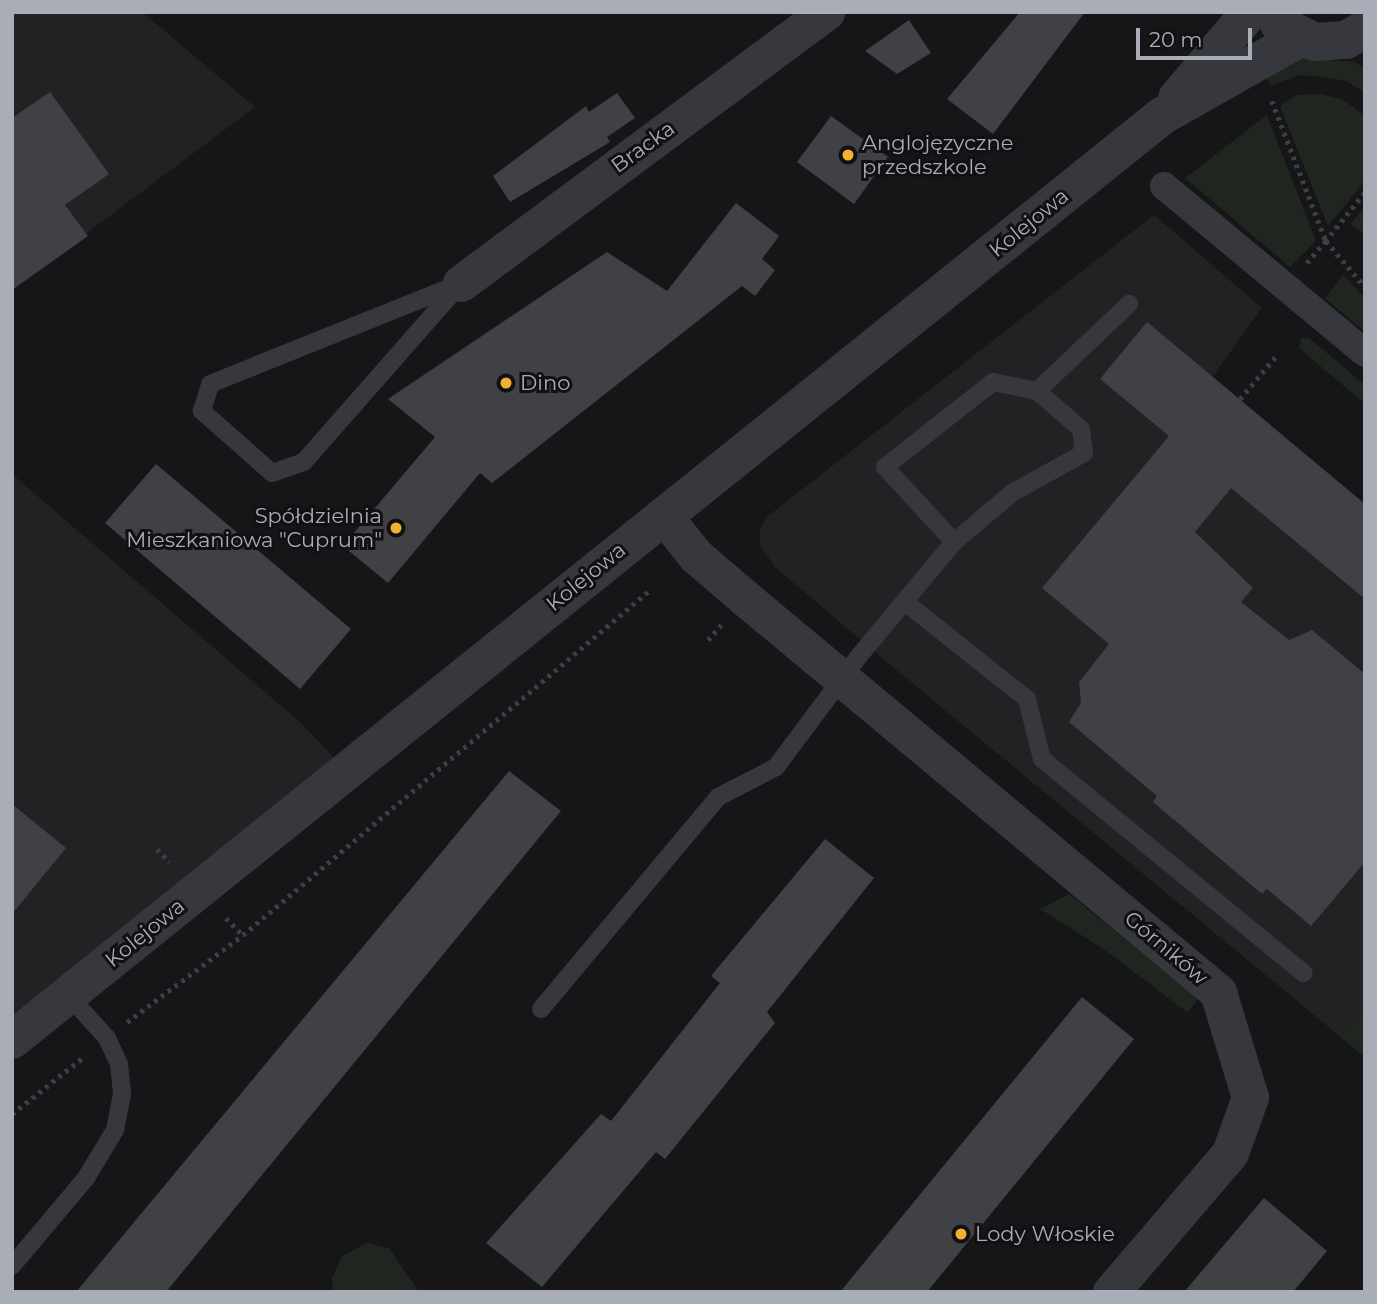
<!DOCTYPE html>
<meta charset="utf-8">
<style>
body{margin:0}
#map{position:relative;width:1377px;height:1304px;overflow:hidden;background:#161618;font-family:Montserrat,sans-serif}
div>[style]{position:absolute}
.built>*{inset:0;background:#222225}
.green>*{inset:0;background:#1e261f}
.building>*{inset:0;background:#404145}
.path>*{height:4.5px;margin-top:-2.25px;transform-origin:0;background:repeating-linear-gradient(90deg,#3d3f44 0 3.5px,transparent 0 8.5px)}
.service>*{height:18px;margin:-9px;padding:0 9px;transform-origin:9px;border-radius:9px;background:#37383d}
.pedestrian>*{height:28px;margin:-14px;padding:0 14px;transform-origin:14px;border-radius:14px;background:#37383d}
.minor>*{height:37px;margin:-18.5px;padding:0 18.5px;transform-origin:18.5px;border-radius:18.5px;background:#37383d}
.tertiary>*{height:38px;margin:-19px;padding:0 19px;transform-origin:19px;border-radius:19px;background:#37383d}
.dots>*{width:19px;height:19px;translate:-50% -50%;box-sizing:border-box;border:4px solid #111113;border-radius:50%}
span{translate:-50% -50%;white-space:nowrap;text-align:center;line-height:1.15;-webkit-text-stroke:6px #111113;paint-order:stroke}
.poi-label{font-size:21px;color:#a8adb8}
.left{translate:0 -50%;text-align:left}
.right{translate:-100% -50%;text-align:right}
.street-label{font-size:21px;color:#a8adb8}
.frame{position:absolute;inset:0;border:14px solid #a8adb8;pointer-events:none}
.scale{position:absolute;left:1136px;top:28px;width:116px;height:32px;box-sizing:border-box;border:4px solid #a8adb8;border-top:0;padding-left:9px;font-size:21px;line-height:24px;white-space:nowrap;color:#a8adb8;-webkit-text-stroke:5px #111113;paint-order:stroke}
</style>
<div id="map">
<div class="built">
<i style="clip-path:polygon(12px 12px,142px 12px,255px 107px,12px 289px)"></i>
<i style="clip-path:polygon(1154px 215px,1262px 308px,1212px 377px,1365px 504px,1365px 1057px,894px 668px,776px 568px,760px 546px,760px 528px,768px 516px)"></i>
<i style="clip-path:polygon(12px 474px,301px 723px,346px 770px,12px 1040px)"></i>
</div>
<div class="green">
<i style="clip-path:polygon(1295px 57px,1354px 62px,1365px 68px,1365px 93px,1346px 81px,1321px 77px,1300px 75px,1272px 85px,1262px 73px)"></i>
<i style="clip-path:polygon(1320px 94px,1342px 99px,1365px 116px,1365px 181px,1328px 226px,1280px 106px,1295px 95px)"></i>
<i style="clip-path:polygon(1267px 115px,1316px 241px,1290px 267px,1185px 178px)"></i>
<i style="clip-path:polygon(1365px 207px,1365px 234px,1350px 224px)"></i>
<i style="clip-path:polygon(1343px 275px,1365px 298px,1365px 332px,1325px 298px)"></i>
<i style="clip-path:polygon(1301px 338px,1309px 338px,1365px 385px,1365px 404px,1299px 348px)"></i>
<i style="clip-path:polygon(1069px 894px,1198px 998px,1188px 1013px,1102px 948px,1040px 909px)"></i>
<i style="clip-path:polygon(1365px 1007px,1365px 1057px,1340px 1037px)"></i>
<i style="clip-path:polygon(367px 1243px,389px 1248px,419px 1292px,333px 1292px,332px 1278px,342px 1256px)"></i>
</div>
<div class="building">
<i style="clip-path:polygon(1020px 12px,1085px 12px,993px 134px,947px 99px)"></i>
<i style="clip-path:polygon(909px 20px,931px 53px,897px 74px,865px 51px)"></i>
<i style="clip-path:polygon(50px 92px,109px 174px,65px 205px,88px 236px,12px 290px,12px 118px)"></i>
<i style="clip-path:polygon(617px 93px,635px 118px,607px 137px,610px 142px,510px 202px,493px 176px,586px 106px,589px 112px)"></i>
<i style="clip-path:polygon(831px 116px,888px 157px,854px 204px,797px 162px)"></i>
<i style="clip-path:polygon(736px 203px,779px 236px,762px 259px,775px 270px,755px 296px,742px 286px,492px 483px,480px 473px,388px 583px,343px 546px,435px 437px,388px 399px,607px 252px,667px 291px)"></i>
<i style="clip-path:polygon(1147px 322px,1365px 504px,1365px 599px,1231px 488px,1195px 532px,1253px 588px,1241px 602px,1289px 640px,1312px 630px,1365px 674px,1365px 862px,1311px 926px,1267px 889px,1262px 894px,1153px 802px,1157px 796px,1069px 722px,1081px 703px,1079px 682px,1109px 644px,1042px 588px,1169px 436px,1100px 379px)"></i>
<i style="clip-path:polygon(156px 464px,351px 629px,300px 689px,105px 523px)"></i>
<i style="clip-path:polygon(509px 771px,561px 811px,166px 1292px,76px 1292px)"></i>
<i style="clip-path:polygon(12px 804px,66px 848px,12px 914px)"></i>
<i style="clip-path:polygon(825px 839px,874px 878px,767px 1012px,775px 1023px,665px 1159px,656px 1152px,542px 1287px,486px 1243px,601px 1114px,611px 1121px,720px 983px,711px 976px)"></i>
<i style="clip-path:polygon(1082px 997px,1134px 1039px,927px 1292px,840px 1292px)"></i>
<i style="clip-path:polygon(1264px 1198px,1327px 1251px,1293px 1292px,1184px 1292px)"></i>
</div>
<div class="path">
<i style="left:1272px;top:101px;width:150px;rotate:68.9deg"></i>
<i style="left:1326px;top:241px;width:30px;rotate:130deg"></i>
<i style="left:1365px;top:193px;width:62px;rotate:129.1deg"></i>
<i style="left:1326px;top:241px;width:60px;rotate:49.7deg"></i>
<i style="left:1240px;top:399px;width:57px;rotate:-49.9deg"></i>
<i style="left:708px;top:640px;width:20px;rotate:-49deg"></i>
<i style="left:157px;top:849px;width:18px;rotate:45deg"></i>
<i style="left:226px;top:918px;width:24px;rotate:45deg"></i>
<i style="left:127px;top:1022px;width:145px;rotate:-36.9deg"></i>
<i style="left:243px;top:935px;width:534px;rotate:-40.29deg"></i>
<i style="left:12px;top:1114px;width:93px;rotate:-38.5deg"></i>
</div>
<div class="service">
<i style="left:461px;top:283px;width:238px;rotate:131.3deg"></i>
<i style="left:304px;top:462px;width:34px;rotate:161deg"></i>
<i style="left:272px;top:473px;width:94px;rotate:-138.5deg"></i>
<i style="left:202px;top:411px;width:28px;rotate:-73deg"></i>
<i style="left:210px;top:384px;width:271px;rotate:-21.9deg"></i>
<i style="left:954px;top:542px;width:102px;rotate:-132.6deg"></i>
<i style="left:885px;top:467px;width:137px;rotate:-38.2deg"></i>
<i style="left:993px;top:382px;width:45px;rotate:11.6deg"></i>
<i style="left:1037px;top:391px;width:127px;rotate:-43.4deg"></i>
<i style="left:905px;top:602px;width:156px;rotate:38.5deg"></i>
<i style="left:1027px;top:699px;width:62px;rotate:76deg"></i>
<i style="left:1042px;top:759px;width:338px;rotate:39.3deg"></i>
<i style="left:541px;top:1009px;width:276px;rotate:-50.1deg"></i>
<i style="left:718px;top:797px;width:65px;rotate:-27.3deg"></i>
<i style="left:776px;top:767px;width:139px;rotate:-53.2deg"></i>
<i style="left:859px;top:656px;width:148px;rotate:-50.2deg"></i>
<i style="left:954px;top:542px;width:76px;rotate:-40.2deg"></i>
<i style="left:1012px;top:493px;width:82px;rotate:-29.1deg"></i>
<i style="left:1084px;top:453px;width:24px;rotate:-97deg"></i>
<i style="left:1081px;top:429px;width:58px;rotate:-139.2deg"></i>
<i style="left:12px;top:1266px;width:115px;rotate:-49.9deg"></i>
<i style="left:86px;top:1178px;width:56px;rotate:-58.9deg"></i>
<i style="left:115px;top:1130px;width:38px;rotate:-79deg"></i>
<i style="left:122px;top:1093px;width:29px;rotate:-96deg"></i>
<i style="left:119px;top:1064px;width:29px;rotate:-115deg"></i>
<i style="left:107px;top:1038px;width:58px;rotate:-132.2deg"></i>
</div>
<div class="pedestrian">
<i style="left:1164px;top:186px;width:261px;rotate:39.7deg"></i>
</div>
<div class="minor">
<i style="left:461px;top:283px;width:455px;rotate:-36.6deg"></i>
<i style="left:663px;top:515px;width:53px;rotate:51.2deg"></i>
<i style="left:696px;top:556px;width:65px;rotate:40.6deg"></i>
<i style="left:745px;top:598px;width:616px;rotate:39.79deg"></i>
<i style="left:1218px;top:992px;width:110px;rotate:73.1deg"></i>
<i style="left:1250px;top:1097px;width:59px;rotate:109.7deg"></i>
<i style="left:1230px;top:1153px;width:183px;rotate:130.6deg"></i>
</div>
<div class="tertiary">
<i style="left:1279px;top:24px;width:40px;rotate:26.6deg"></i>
<i style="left:1315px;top:42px;width:31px;rotate:-4deg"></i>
<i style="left:1346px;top:40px;width:22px;rotate:-30deg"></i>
<i style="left:1177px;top:98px;width:113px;rotate:-49.7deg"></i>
<i style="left:12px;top:1040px;width:1475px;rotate:-38.78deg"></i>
<i style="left:1162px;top:116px;width:159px;rotate:-29.5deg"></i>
</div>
<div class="dots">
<i style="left:848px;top:155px;background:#f2b134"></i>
<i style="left:506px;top:383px;background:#f2b134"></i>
<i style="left:396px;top:528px;background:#f2b134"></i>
<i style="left:961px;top:1234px;background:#f2b134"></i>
</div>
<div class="poi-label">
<span class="left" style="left:862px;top:155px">Anglojęzyczne<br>przedszkole</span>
<span class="left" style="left:520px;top:383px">Dino</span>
<span class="right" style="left:382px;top:528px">Spółdzielnia<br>Mieszkaniowa "Cuprum"</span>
<span class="left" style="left:975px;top:1234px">Lody Włoskie</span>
</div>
<div class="street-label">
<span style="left:643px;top:147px;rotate:-36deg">Bracka</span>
<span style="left:1029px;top:223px;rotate:-39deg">Kolejowa</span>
<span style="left:586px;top:577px;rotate:-39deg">Kolejowa</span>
<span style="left:145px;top:933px;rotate:-39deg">Kolejowa</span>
<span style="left:1166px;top:948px;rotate:40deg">Górników</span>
</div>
<div class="frame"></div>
<div class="scale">20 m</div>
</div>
